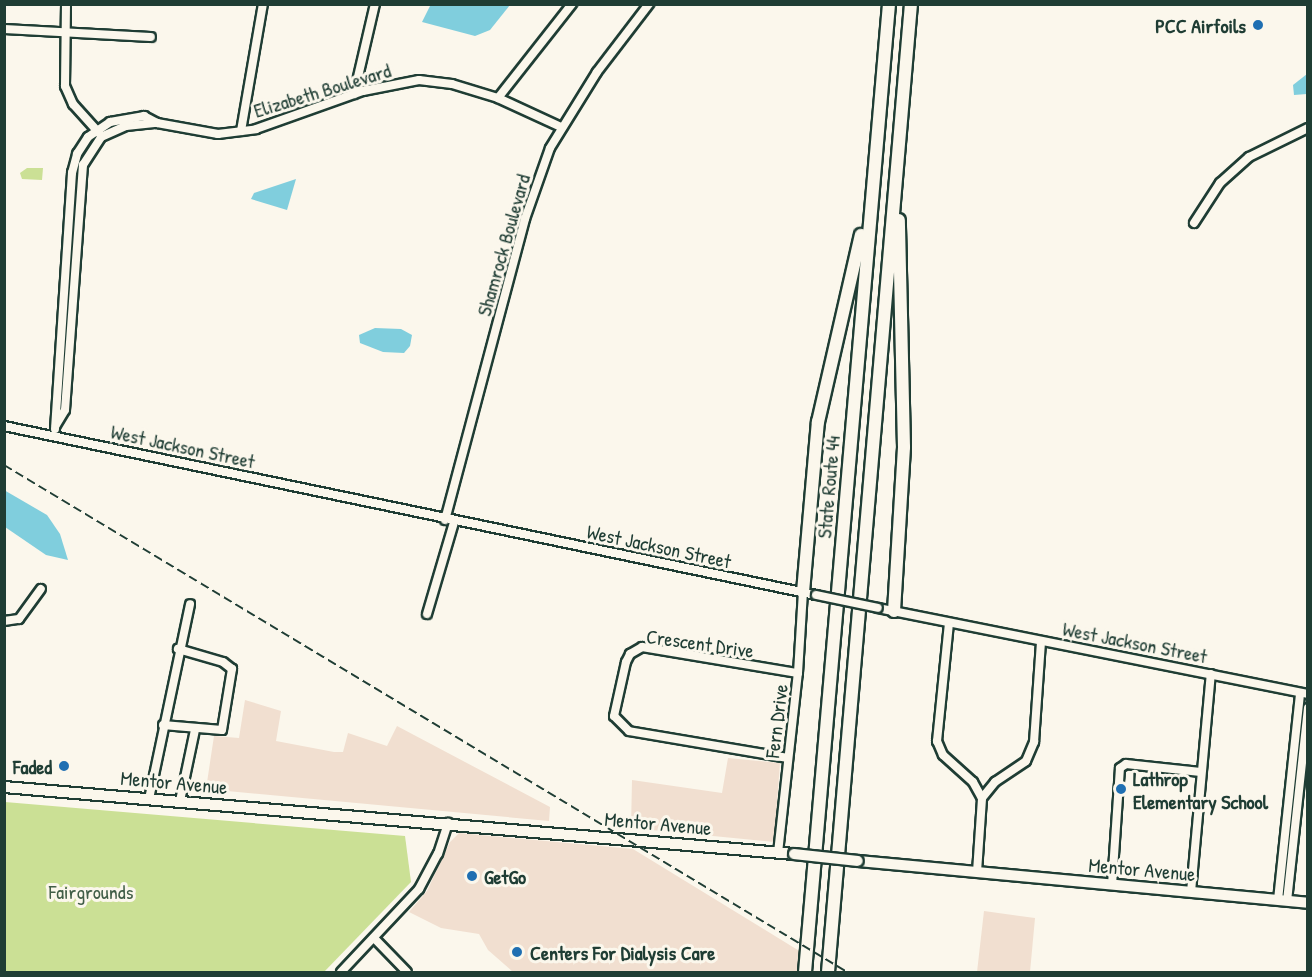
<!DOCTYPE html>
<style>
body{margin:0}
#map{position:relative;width:1312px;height:977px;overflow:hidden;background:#fbf7ec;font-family:"Patrick Hand",sans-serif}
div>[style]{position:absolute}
.built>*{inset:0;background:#f1dfd0}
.green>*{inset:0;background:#cbe095}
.water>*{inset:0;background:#80cedd}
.roads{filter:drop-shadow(2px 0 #1f3d34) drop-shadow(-2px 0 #1f3d34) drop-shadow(0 2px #1f3d34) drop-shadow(0 -2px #1f3d34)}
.minor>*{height:8px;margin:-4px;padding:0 4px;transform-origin:4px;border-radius:4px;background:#fbf7ec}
.major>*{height:10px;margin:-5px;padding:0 5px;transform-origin:5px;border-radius:5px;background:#fbf7ec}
.highway>*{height:12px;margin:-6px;padding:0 6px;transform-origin:6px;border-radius:6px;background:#fbf7ec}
.rail>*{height:2px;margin-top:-1px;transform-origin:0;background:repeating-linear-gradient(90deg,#1f3d34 0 9px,transparent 0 13.5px)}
.bridges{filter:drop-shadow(2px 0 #1f3d34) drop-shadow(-2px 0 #1f3d34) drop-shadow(0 2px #1f3d34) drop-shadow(0 -2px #1f3d34)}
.minor-bridge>*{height:8px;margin:-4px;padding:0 4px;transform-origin:4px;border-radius:4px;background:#fbf7ec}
.major-bridge>*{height:10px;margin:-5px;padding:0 5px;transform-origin:5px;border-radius:5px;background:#fbf7ec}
.dots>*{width:16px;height:16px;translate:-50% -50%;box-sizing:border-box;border:3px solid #fbf7ec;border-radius:50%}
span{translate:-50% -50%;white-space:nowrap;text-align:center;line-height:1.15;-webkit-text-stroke:6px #fbf7ec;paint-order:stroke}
.poi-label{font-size:20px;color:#1f3d34;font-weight:700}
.right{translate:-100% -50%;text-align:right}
.left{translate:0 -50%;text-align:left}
.street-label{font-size:20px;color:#1f3d34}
.park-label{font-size:20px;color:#415e47}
.frame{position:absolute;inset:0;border:6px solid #1f3d34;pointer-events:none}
</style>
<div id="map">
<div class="built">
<i style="clip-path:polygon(245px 700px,281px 711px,276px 741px,334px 752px,343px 752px,348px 733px,387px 746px,397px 726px,550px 807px,549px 821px,206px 789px,214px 736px,239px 738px)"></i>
<i style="clip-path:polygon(728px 758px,780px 763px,774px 842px,631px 828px,632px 780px,722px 793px)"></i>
<i style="clip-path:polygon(459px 833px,633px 849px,801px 952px,800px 972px,513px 972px,488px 950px,479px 934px,441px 928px,409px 912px,427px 891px,450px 842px)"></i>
<i style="clip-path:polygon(984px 911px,1035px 918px,1030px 972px,977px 972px)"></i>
</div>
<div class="green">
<i style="clip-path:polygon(27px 168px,43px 168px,42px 180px,22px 179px,20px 173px)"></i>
<i style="clip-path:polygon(5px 802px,405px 836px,411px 882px,324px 972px,5px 972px)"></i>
</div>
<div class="water">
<i style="clip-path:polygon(431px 4px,510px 4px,510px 5px,490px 30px,475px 36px,422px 22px)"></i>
<i style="clip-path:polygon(1307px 74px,1307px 94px,1294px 95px,1293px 85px)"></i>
<i style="clip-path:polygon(296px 179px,287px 210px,251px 199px,254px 193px)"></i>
<i style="clip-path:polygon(375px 328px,401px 329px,412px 335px,410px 346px,404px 353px,383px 352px,360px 343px,359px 335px)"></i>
<i style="clip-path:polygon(4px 490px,47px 515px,60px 534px,68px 560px,46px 555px,5px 527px)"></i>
</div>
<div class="roads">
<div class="minor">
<i style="left:66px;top:4px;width:82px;rotate:90.7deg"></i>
<i style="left:65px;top:86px;width:20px;rotate:66deg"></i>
<i style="left:73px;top:104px;width:39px;rotate:48deg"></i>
<i style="left:4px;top:29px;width:147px;rotate:3.1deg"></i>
<i style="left:354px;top:94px;width:92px;rotate:-76.9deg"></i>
<i style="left:498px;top:98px;width:120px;rotate:-51.8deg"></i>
<i style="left:241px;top:131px;width:129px;rotate:-80.2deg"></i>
<i style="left:1194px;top:223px;width:48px;rotate:-57deg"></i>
<i style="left:1220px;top:183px;width:39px;rotate:-42deg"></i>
<i style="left:1249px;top:157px;width:66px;rotate:-26.2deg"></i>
<i style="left:56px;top:425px;width:17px;rotate:-59deg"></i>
<i style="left:65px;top:410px;width:246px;rotate:-85.8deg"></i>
<i style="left:83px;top:165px;width:33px;rotate:-57deg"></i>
<i style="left:101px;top:137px;width:27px;rotate:-24deg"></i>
<i style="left:126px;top:126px;width:31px;rotate:-6deg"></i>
<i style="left:157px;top:123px;width:62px;rotate:10.2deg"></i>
<i style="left:218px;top:134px;width:38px;rotate:-7deg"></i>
<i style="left:256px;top:129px;width:114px;rotate:-19.6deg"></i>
<i style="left:363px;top:91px;width:57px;rotate:-11.1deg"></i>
<i style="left:419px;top:80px;width:33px;rotate:7deg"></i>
<i style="left:452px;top:84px;width:48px;rotate:16.9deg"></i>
<i style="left:498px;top:98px;width:69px;rotate:24.7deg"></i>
<i style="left:4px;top:426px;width:829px;rotate:11.76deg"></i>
<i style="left:55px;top:429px;width:257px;rotate:-86.2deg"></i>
<i style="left:72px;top:173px;width:20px;rotate:-75deg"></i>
<i style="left:77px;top:154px;width:20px;rotate:-57deg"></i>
<i style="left:88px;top:137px;width:27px;rotate:-34deg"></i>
<i style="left:110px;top:122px;width:35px;rotate:-10deg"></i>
<i style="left:144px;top:116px;width:15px;rotate:28deg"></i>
<i style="left:445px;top:520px;width:311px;rotate:-75.1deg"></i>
<i style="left:525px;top:219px;width:75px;rotate:-70.6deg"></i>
<i style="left:550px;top:148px;width:89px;rotate:-58.3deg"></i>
<i style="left:597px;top:72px;width:86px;rotate:-52.6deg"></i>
<i style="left:878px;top:608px;width:439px;rotate:11.3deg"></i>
<i style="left:427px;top:614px;width:96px;rotate:-73.6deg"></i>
<i style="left:4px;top:621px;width:15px;rotate:-8deg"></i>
<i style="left:19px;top:619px;width:37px;rotate:-54deg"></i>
<i style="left:949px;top:623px;width:119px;rotate:95.8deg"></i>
<i style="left:937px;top:741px;width:15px;rotate:67deg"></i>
<i style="left:943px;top:755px;width:40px;rotate:42deg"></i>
<i style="left:973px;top:782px;width:18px;rotate:61deg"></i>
<i style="left:163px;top:725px;width:59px;rotate:4.8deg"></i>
<i style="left:222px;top:730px;width:62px;rotate:-80.7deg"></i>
<i style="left:232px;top:669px;width:11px;rotate:-142deg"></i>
<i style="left:223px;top:662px;width:47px;rotate:-163.9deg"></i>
<i style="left:788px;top:758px;width:161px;rotate:-170.4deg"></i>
<i style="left:629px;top:731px;width:21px;rotate:-135deg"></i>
<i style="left:614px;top:716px;width:55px;rotate:-77.5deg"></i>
<i style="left:626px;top:662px;width:9px;rotate:-63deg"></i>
<i style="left:630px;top:654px;width:14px;rotate:-30deg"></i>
<i style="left:642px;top:647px;width:158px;rotate:9.5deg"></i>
<i style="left:149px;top:799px;width:199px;rotate:-78.1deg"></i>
<i style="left:180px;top:801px;width:73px;rotate:-78.1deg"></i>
<i style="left:778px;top:853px;width:181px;rotate:-83.7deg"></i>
<i style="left:798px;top:673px;width:81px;rotate:-86.5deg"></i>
<i style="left:977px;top:872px;width:74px;rotate:-86.1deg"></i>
<i style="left:982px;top:798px;width:21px;rotate:-51deg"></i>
<i style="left:995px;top:782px;width:37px;rotate:-34deg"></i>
<i style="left:1026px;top:761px;width:21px;rotate:-67deg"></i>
<i style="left:1034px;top:742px;width:101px;rotate:-86deg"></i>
<i style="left:1112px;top:885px;width:117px;rotate:-86.1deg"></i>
<i style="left:1120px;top:768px;width:7px;rotate:-34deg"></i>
<i style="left:1126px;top:764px;width:75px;rotate:6.1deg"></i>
<i style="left:1191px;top:892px;width:219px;rotate:-84.8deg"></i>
<i style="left:1278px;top:900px;width:208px;rotate:-83.9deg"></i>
<i style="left:1287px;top:901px;width:194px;rotate:-83.8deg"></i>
<i style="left:374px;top:938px;width:47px;rotate:45.9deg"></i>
<i style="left:341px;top:972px;width:114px;rotate:-46.8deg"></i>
<i style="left:419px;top:889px;width:40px;rotate:-62deg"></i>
<i style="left:438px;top:854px;width:33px;rotate:-72deg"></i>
</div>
<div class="major">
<i style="left:4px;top:787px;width:793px;rotate:4.85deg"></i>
<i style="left:858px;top:861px;width:452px;rotate:5.3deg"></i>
</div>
<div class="highway">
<i style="left:803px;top:592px;width:171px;rotate:-85deg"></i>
<i style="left:818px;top:422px;width:192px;rotate:-77.1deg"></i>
<i style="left:894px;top:611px;width:164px;rotate:-86.5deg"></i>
<i style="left:904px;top:447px;width:227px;rotate:-91.3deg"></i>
<i style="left:805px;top:972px;width:972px;rotate:-85.04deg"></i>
<i style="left:828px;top:972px;width:972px;rotate:-85.1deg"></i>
</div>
</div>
<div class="rail">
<i style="left:4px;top:465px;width:984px;rotate:31.02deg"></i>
</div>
<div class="bridges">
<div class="minor-bridge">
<i style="left:816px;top:595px;width:63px;rotate:11.8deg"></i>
</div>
<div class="major-bridge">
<i style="left:794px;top:854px;width:64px;rotate:6.2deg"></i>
</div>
</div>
<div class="dots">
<i style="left:1258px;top:25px;background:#1f6fb2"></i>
<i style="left:64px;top:766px;background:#1f6fb2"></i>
<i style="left:1121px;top:789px;background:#1f6fb2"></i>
<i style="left:472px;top:876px;background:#1f6fb2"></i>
<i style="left:517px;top:952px;background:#1f6fb2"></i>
</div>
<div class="poi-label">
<span class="right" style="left:1246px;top:25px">PCC Airfoils</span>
<span class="right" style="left:52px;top:766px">Faded</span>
<span class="left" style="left:1133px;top:790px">Lathrop<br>Elementary School</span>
<span class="left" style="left:484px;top:876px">GetGo</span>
<span class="left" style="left:530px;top:952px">Centers For Dialysis Care</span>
</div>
<div class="street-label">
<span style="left:322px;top:90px;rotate:-17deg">Elizabeth Boulevard</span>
<span style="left:503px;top:245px;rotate:-74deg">Shamrock Boulevard</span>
<span style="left:183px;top:446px;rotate:12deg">West Jackson Street</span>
<span style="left:828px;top:487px;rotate:-85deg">State Route 44</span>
<span style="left:659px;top:546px;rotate:12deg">West Jackson Street</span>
<span style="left:1135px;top:642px;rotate:11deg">West Jackson Street</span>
<span style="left:700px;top:643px;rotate:8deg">Crescent Drive</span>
<span style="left:776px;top:721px;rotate:-83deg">Fern Drive</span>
<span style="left:174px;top:782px;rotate:5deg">Mentor Avenue</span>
<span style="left:658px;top:823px;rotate:5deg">Mentor Avenue</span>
<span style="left:1142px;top:869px;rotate:5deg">Mentor Avenue</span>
</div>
<div class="park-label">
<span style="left:91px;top:891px">Fairgrounds</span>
</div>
<div class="frame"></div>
</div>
